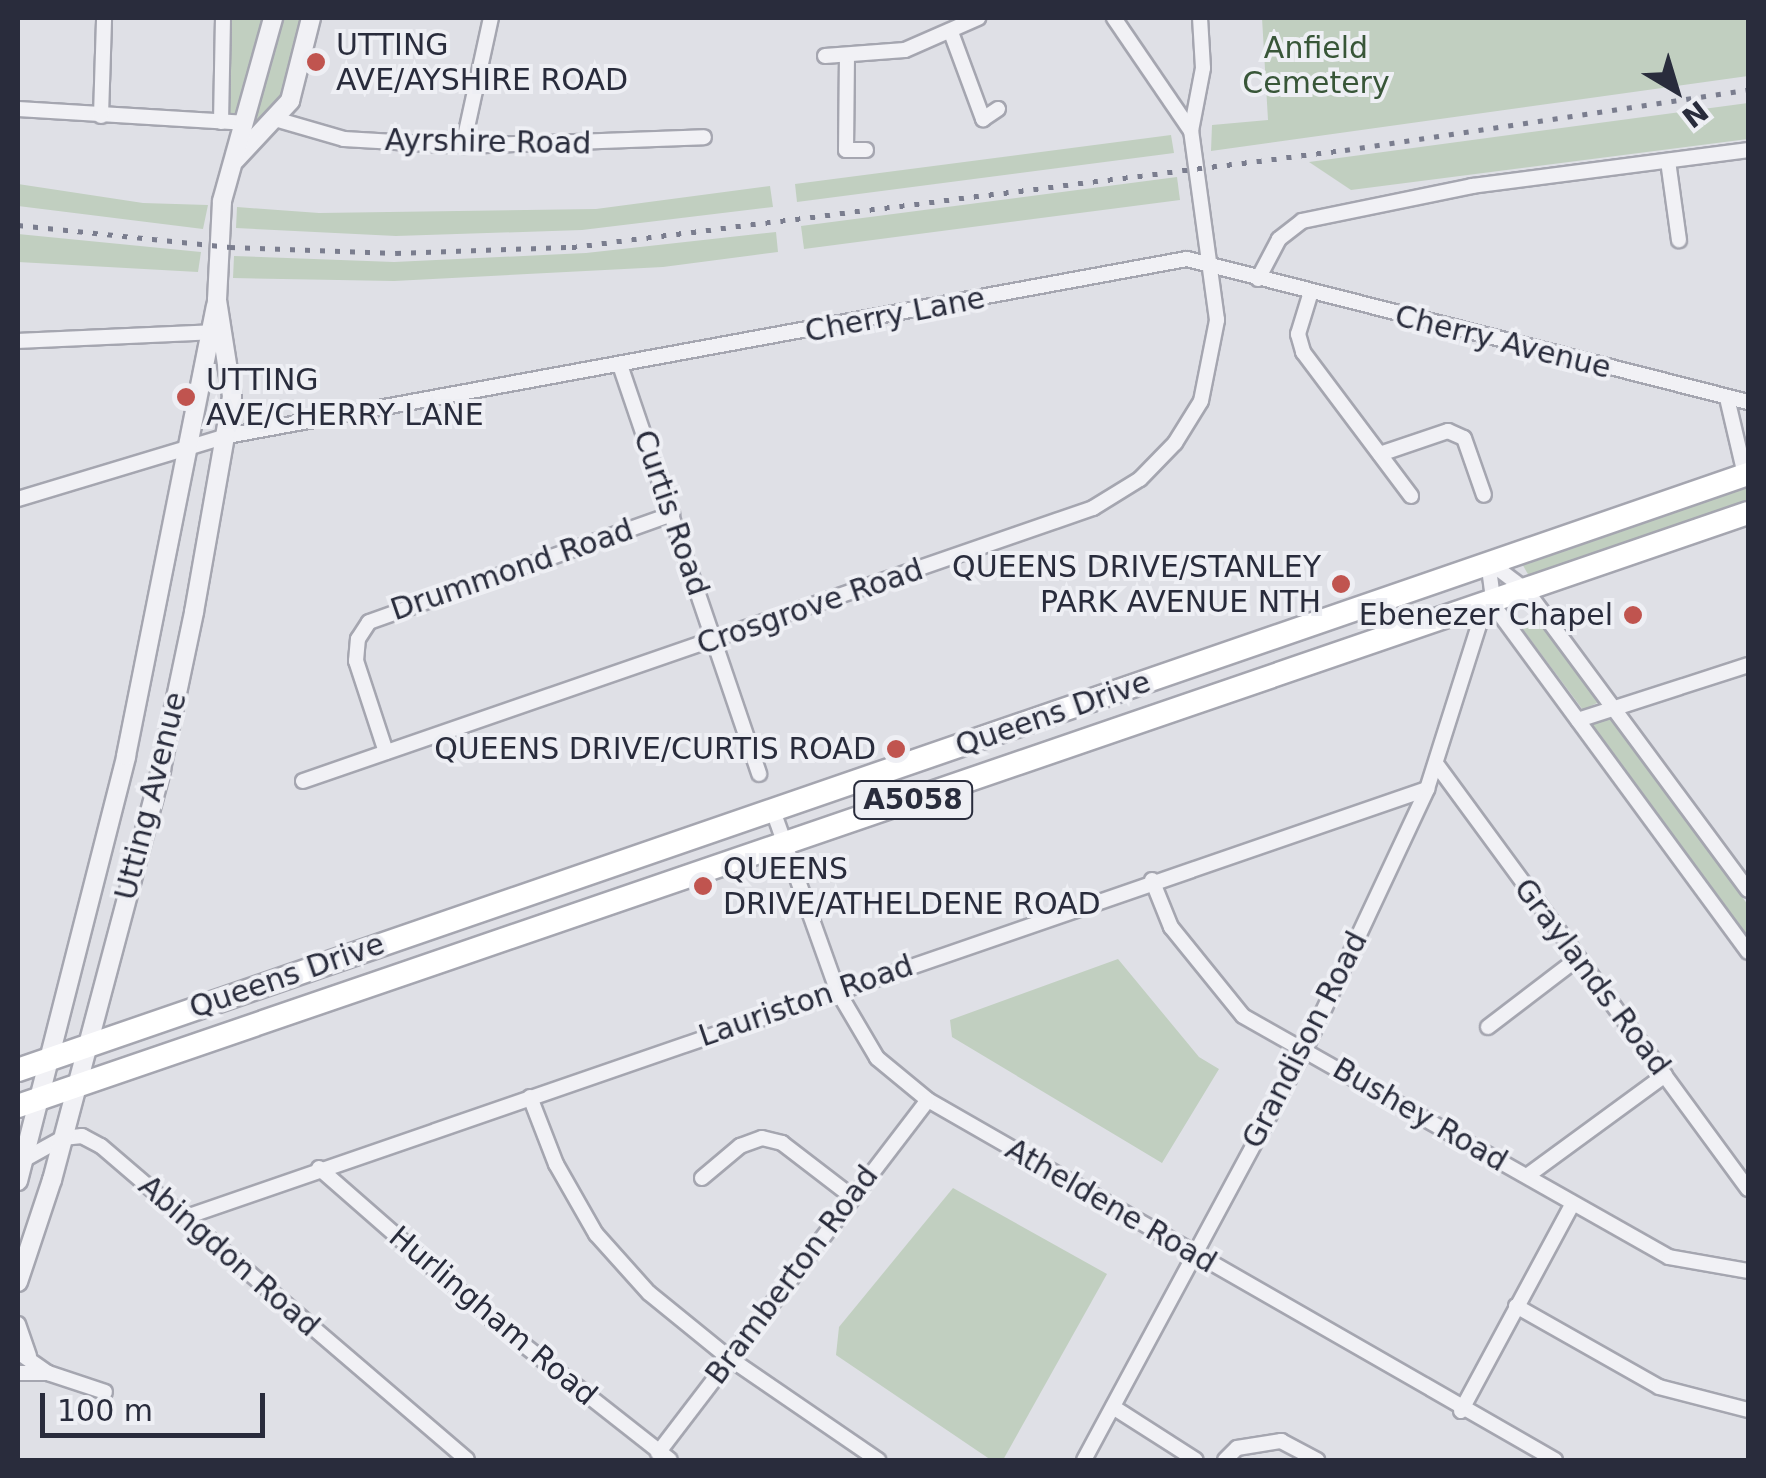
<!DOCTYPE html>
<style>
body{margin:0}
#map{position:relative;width:1766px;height:1478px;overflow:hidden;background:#dfe0e6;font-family:"DejaVu Sans",sans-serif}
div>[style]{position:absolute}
.green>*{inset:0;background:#c1cfc0}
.roads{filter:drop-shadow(2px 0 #a5a6b0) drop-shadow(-2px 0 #a5a6b0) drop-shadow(0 2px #a5a6b0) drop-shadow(0 -2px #a5a6b0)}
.minor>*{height:14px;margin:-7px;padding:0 7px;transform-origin:7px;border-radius:7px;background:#f1f1f5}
.tertiary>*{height:18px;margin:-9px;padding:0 9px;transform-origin:9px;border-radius:9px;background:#f1f1f5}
.trunk>*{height:22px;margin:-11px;padding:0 11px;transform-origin:11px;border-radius:11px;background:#fff}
.rail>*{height:5px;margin-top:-2.5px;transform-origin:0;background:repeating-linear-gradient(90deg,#7a7d8e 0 5px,transparent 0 15px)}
.dots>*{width:28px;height:28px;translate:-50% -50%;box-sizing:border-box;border:5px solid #eeeff4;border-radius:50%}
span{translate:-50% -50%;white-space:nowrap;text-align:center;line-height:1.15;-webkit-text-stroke:8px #eeeff4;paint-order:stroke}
.shield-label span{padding:2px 8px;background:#eeeff4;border:2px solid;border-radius:8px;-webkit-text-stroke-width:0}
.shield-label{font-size:28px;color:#292c3c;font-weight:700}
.poi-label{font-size:30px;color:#292c3c}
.left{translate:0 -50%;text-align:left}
.right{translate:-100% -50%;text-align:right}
.park-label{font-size:30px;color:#385638}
.street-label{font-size:30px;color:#292c3c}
.frame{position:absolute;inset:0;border:20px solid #292c3c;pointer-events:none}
.north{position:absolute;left:1626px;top:40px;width:100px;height:100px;-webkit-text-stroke:8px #eeeff4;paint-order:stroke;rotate:142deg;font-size:28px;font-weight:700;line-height:40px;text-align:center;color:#292c3c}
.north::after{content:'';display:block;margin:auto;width:35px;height:45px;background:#292c3c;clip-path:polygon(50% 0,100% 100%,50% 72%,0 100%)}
.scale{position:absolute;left:40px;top:1393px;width:225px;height:45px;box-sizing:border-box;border:5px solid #292c3c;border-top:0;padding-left:12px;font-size:30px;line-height:35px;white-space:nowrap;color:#292c3c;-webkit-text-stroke:8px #eeeff4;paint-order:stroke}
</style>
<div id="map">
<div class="green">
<i style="clip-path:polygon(223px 18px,311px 18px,299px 78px,231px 164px,244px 124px,221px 122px)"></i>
<i style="clip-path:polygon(1262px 18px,1748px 18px,1748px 76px,1211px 151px,1212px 125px,1268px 120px)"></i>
<i style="clip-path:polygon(1748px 103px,1748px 139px,1351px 190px,1309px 162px)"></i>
<i style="clip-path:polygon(1171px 135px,1174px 153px,797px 202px,795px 184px)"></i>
<i style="clip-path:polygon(1177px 177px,1180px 200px,804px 249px,801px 226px)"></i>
<i style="clip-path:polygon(18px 184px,143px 203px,208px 205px,203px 229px,18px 206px)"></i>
<i style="clip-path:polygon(770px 186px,773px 207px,582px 230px,396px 236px,236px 228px,237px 207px,319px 213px,596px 209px)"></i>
<i style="clip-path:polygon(776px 232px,778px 252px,663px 267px,394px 281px,233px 278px,234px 256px,394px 262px,586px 253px)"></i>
<i style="clip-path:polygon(18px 234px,201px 252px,198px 272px,18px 262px)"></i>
<i style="clip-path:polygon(1748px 482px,1748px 504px,1529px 576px,1521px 562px)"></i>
<i style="clip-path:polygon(1537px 619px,1599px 702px,1583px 710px,1521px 627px)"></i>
<i style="clip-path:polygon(1611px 717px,1748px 905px,1748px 938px,1592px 725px)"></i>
<i style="clip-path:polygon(1118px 959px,1199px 1057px,1219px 1069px,1162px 1163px,952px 1037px,950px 1020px)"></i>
<i style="clip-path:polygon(953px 1188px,1107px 1274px,1003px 1460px,991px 1460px,836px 1355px,839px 1327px)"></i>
</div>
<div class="roads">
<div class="minor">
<i style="left:952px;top:35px;width:90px;rotate:69.7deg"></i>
<i style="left:983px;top:119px;width:18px;rotate:-34deg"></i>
<i style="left:847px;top:55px;width:95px;rotate:90.6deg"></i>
<i style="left:846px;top:150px;width:20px"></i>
<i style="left:825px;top:56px;width:80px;rotate:-4.3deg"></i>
<i style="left:905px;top:50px;width:80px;rotate:-23.7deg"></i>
<i style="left:18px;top:109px;width:226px;rotate:3.5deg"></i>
<i style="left:101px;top:116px;width:98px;rotate:-88.2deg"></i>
<i style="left:275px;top:119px;width:72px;rotate:16.2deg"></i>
<i style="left:344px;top:139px;width:119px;rotate:3.4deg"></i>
<i style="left:463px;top:146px;width:241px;rotate:-2.1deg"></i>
<i style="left:221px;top:122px;width:104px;rotate:-88.9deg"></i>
<i style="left:1191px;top:131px;width:64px;rotate:-79.2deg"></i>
<i style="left:1203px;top:68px;width:50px;rotate:-93.4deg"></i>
<i style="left:463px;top:146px;width:131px;rotate:-77.7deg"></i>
<i style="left:1668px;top:161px;width:80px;rotate:82.1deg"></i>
<i style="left:1258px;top:279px;width:45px;rotate:-62.3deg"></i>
<i style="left:1279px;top:239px;width:29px;rotate:-38deg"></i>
<i style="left:1302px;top:221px;width:174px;rotate:-11.6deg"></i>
<i style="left:1472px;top:186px;width:278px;rotate:-7.4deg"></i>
<i style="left:1310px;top:295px;width:41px;rotate:107.1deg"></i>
<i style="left:1298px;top:334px;width:19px;rotate:74deg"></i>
<i style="left:1303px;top:352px;width:180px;rotate:53.1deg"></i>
<i style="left:18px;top:341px;width:198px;rotate:-2.6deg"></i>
<i style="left:620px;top:365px;width:432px;rotate:71.2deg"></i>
<i style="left:1727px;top:398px;width:79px;rotate:76.8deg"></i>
<i style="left:1380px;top:454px;width:72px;rotate:-18.7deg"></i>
<i style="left:1448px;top:431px;width:17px;rotate:24deg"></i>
<i style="left:1464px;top:438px;width:60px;rotate:70.7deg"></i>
<i style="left:18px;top:499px;width:218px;rotate:-16.8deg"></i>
<i style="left:227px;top:436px;width:976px;rotate:-10.45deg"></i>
<i style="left:1187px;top:259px;width:579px;rotate:14.3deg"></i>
<i style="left:1488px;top:561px;width:45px;rotate:82.4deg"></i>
<i style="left:1494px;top:606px;width:429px;rotate:53.7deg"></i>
<i style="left:1489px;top:562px;width:46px;rotate:37.1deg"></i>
<i style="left:1526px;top:590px;width:373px;rotate:53.5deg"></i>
<i style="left:1578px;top:720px;width:179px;rotate:-17.9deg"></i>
<i style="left:386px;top:752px;width:96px;rotate:-108.2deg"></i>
<i style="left:356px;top:661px;width:22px;rotate:-85deg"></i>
<i style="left:358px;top:639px;width:20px;rotate:-57deg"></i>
<i style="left:369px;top:622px;width:322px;rotate:-19.6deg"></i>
<i style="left:1437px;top:765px;width:526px;rotate:53.74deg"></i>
<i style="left:303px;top:781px;width:836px;rotate:-19.06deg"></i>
<i style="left:1093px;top:508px;width:55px;rotate:-31.7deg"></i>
<i style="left:1140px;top:479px;width:50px;rotate:-45.8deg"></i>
<i style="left:1175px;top:443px;width:49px;rotate:-58.2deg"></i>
<i style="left:1201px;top:401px;width:83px;rotate:-78.8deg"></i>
<i style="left:1217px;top:320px;width:191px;rotate:-97.8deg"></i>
<i style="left:1191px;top:131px;width:137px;rotate:-124.3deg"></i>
<i style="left:772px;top:808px;width:193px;rotate:70.3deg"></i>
<i style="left:837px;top:990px;width:79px;rotate:59.5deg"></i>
<i style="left:877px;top:1058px;width:66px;rotate:39.5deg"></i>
<i style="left:928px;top:1100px;width:723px;rotate:29.86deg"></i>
<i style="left:1152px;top:880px;width:51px;rotate:68deg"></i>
<i style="left:1171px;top:927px;width:114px;rotate:51deg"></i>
<i style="left:1243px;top:1016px;width:489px;rotate:29.5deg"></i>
<i style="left:1669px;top:1257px;width:80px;rotate:10deg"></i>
<i style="left:1488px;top:1027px;width:112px;rotate:-37.4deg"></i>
<i style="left:530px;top:1097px;width:72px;rotate:68.8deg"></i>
<i style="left:556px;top:1164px;width:81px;rotate:60.3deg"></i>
<i style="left:596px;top:1234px;width:79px;rotate:48.1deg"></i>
<i style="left:649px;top:1293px;width:103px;rotate:39.1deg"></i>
<i style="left:729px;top:1358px;width:181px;rotate:34.4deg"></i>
<i style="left:25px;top:1159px;width:43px;rotate:-28.9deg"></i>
<i style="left:63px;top:1138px;width:19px;rotate:-6deg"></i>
<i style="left:82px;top:1136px;width:21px;rotate:28deg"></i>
<i style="left:101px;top:1146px;width:482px;rotate:40.6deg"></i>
<i style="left:319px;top:1168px;width:235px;rotate:41.2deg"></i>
<i style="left:496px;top:1323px;width:221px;rotate:38.2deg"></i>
<i style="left:1527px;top:1176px;width:171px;rotate:-36.2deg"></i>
<i style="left:702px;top:1178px;width:50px;rotate:-40.1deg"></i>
<i style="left:740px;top:1146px;width:23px;rotate:-20deg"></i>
<i style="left:762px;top:1138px;width:21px;rotate:14deg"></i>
<i style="left:782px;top:1143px;width:87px;rotate:37.5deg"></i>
<i style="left:186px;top:1217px;width:1313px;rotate:-19.03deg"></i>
<i style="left:1516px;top:1306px;width:164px;rotate:29.5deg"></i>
<i style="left:1659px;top:1387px;width:92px;rotate:14.5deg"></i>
<i style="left:18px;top:1324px;width:34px;rotate:71deg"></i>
<i style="left:18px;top:1352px;width:37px;rotate:35deg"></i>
<i style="left:48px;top:1373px;width:60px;rotate:18.4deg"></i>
<i style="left:18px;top:1373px;width:30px"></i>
<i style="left:1113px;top:1407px;width:98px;rotate:32.6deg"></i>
<i style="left:1461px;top:1411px;width:232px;rotate:-61.7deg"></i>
<i style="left:658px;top:1453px;width:444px;rotate:-52.6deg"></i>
<i style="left:1084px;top:1460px;width:466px;rotate:-61.7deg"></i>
<i style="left:1305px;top:1050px;width:288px;rotate:-64.9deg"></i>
<i style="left:1427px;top:789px;width:175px;rotate:-72.4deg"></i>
<i style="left:1480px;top:622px;width:21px;rotate:-49deg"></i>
<i style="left:1225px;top:1460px;width:17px;rotate:-45deg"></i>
<i style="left:1237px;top:1448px;width:45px;rotate:-9deg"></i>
<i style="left:1281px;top:1441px;width:41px;rotate:27.8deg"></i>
</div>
<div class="tertiary">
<i style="left:235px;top:160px;width:81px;rotate:-47deg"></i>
<i style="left:290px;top:101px;width:86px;rotate:-75.8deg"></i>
<i style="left:18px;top:1181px;width:439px;rotate:-75.7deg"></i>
<i style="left:126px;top:756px;width:459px;rotate:-78.7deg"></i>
<i style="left:18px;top:1282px;width:108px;rotate:-71.6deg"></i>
<i style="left:52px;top:1180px;width:425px;rotate:-75.1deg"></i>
<i style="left:161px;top:769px;width:160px;rotate:-78.1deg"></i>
<i style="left:194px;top:612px;width:219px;rotate:-80deg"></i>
<i style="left:232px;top:396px;width:97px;rotate:-98.9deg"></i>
<i style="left:217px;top:300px;width:99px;rotate:-87.1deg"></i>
<i style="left:222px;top:201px;width:190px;rotate:-74.4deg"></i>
</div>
<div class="trunk">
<i style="left:18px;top:1070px;width:1830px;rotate:-19.01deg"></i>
<i style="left:18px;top:1106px;width:1829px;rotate:-18.92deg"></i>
</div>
</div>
<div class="rail">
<i style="left:18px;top:225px;width:213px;rotate:5.9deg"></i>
<i style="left:230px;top:247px;width:166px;rotate:2.1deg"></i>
<i style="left:396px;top:253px;width:176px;rotate:-2deg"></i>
<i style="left:572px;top:247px;width:779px;rotate:-7.15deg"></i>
<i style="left:1345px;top:150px;width:407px;rotate:-8.5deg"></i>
</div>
<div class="dots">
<i style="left:316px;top:62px;background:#c0544f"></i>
<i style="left:186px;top:397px;background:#c0544f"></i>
<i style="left:1341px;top:584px;background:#c0544f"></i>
<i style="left:1633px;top:615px;background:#c0544f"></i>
<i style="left:896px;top:749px;background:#c0544f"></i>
<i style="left:703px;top:886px;background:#c0544f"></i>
</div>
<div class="shield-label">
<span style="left:913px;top:800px">A5058</span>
</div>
<div class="poi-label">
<span class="left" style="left:336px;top:62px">UTTING<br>AVE/AYSHIRE ROAD</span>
<span class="left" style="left:206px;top:397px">UTTING<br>AVE/CHERRY LANE</span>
<span class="right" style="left:1321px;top:584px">QUEENS DRIVE/STANLEY<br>PARK AVENUE NTH</span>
<span class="right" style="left:1613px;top:615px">Ebenezer Chapel</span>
<span class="right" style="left:876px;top:749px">QUEENS DRIVE/CURTIS ROAD</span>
<span class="left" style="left:723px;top:886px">QUEENS<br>DRIVE/ATHELDENE ROAD</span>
</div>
<div class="park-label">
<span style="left:1316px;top:65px">Anfield<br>Cemetery</span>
</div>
<div class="street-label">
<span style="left:488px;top:142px;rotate:1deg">Ayrshire Road</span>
<span style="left:895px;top:315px;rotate:-11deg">Cherry Lane</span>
<span style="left:1503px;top:342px;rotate:14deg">Cherry Avenue</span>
<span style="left:671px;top:513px;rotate:71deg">Curtis Road</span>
<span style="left:512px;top:570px;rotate:-19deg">Drummond Road</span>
<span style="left:810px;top:607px;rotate:-19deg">Crosgrove Road</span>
<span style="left:1053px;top:714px;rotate:-19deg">Queens Drive</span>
<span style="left:151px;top:796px;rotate:-76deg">Utting Avenue</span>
<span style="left:287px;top:976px;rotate:-19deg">Queens Drive</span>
<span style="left:1592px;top:977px;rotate:53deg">Graylands Road</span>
<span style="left:806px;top:1001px;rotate:-19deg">Lauriston Road</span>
<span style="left:1305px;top:1040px;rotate:-63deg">Grandison Road</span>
<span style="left:1420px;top:1115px;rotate:30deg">Bushey Road</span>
<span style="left:1111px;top:1206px;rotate:30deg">Atheldene Road</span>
<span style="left:229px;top:1256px;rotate:41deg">Abingdon Road</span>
<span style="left:792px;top:1275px;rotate:-53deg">Bramberton Road</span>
<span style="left:493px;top:1316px;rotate:40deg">Hurlingham Road</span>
</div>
<div class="frame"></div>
<div class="north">N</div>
<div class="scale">100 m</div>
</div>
